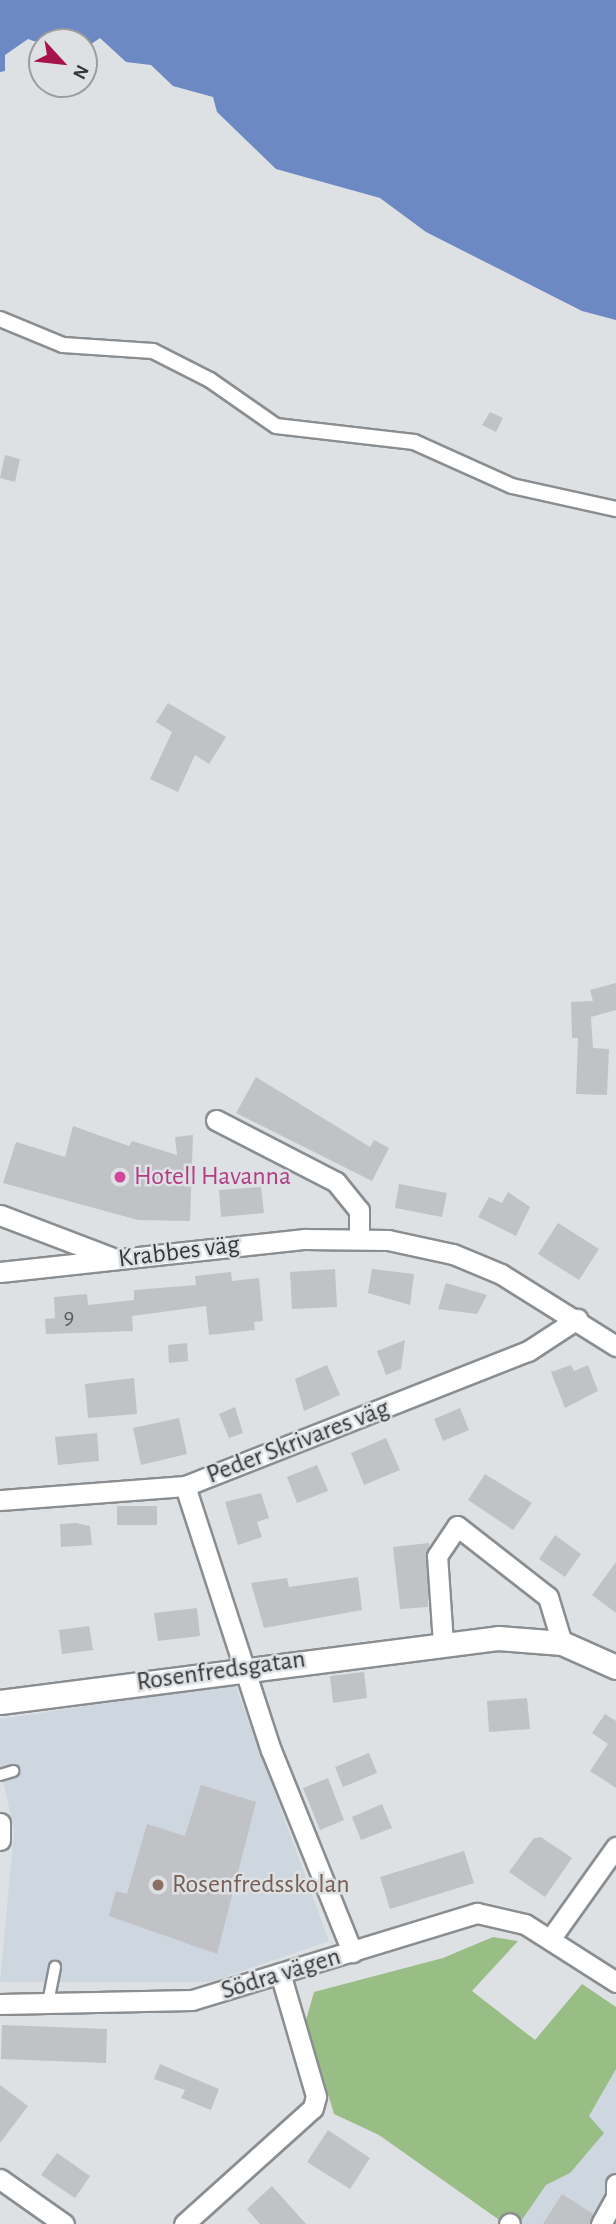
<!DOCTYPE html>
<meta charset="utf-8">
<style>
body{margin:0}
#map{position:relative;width:616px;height:2224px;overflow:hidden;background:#dee1e4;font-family:"Alegreya Sans",sans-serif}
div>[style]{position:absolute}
.built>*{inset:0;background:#ced6df}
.green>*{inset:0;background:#98bd85}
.water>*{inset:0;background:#6c89c3}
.building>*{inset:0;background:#c0c2c5}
.roads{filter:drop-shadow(2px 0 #8b8e90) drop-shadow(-2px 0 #8b8e90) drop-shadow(0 2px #8b8e90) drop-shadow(0 -2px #8b8e90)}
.service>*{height:10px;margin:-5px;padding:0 5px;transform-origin:5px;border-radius:5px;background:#fff}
.pedestrian>*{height:14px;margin:-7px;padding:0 7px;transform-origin:7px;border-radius:7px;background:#fff}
.minor>*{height:19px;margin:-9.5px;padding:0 9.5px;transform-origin:9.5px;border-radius:9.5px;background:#fff}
.tertiary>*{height:23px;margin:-11.5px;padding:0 11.5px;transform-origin:11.5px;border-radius:11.5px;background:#fff}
.dots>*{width:19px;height:19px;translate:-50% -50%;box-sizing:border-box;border:4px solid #dee1e4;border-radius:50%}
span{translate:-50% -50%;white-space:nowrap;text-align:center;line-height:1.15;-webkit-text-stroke:5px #dee1e4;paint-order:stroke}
.number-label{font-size:23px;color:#585a5b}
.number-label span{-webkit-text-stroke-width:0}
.hotel-label{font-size:26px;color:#b23c85}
.left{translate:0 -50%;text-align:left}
.street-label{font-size:26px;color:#363738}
.education-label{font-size:26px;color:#785e54}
.north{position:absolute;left:28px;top:28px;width:70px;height:70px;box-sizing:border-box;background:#dee1e4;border:2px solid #9b9d9f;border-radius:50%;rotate:117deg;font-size:19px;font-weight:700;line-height:28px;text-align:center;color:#363738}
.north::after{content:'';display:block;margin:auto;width:24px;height:32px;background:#a7134d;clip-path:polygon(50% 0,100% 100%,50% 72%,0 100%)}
</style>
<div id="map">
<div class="built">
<i style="clip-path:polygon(235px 1684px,329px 1941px,211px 1982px,0 1982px,14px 1832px,0 1765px,0 1719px)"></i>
<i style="clip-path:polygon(616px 2069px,616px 2224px,519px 2224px,546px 2185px,570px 2173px,589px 2116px)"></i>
</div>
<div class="green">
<i style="clip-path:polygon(493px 1937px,518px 1941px,472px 1991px,535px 2040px,582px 1984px,616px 2007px,616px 2069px,589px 2116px,604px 2133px,570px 2173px,546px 2185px,519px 2224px,505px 2224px,379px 2135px,334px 2114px,306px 2020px,314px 1992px,443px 1958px)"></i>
</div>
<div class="water">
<i style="clip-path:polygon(0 0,616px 0,616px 320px,582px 311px,426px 232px,380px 198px,276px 169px,217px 112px,213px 97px,173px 86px,151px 65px,126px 62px,100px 38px,84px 49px,84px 42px,42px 44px,28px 39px,5px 55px,5px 71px,0 72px)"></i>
</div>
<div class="building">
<i style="clip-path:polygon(490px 412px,503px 418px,496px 432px,482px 425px)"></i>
<i style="clip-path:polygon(5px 455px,20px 459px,15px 482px,0 478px)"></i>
<i style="clip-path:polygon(168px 703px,226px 737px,209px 764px,195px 755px,178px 792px,150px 779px,172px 732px,156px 722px)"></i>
<i style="clip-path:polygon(616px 983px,616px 1010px,591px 1017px,593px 1048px,609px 1049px,607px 1095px,576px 1094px,578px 1038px,572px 1038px,571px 1002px,593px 1001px,590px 990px)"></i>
<i style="clip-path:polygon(256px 1077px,370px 1147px,374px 1140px,389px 1148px,372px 1181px,236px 1113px)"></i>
<i style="clip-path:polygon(73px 1126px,129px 1146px,132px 1141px,177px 1155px,175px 1137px,193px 1135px,190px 1221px,138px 1220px,3px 1183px,16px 1142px,65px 1157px)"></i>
<i style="clip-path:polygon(399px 1184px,447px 1193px,442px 1217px,395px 1208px)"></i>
<i style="clip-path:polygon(261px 1187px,264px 1213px,221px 1217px,219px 1190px)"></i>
<i style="clip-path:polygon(508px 1192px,530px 1207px,516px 1236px,478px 1217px,489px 1197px,502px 1203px)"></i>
<i style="clip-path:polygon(558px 1223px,599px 1249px,579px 1280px,538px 1254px)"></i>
<i style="clip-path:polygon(335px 1269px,337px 1307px,292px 1309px,290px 1272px)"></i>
<i style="clip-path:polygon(372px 1269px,414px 1274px,410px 1305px,368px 1293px)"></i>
<i style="clip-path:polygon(231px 1272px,232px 1281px,259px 1278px,263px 1321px,254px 1322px,255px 1330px,209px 1335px,206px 1306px,132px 1316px,133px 1331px,46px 1334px,45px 1319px,55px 1318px,54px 1297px,87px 1294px,88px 1305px,134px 1300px,134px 1290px,196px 1285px,195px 1276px)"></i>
<i style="clip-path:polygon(446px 1283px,487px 1295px,477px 1314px,438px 1309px)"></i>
<i style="clip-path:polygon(405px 1340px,401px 1369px,386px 1375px,377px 1351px)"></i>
<i style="clip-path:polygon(187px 1343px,188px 1361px,169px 1363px,168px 1345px)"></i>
<i style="clip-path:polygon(327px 1365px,340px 1395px,304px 1411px,295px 1379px)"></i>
<i style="clip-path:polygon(571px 1365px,574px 1371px,588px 1365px,598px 1391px,565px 1408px,551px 1372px)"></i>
<i style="clip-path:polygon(134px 1378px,137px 1414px,88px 1418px,85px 1384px)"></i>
<i style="clip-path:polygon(235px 1407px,243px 1433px,229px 1438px,219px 1414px)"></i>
<i style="clip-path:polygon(460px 1408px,469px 1430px,443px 1441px,434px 1419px)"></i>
<i style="clip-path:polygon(179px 1418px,187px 1454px,141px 1465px,133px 1428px)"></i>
<i style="clip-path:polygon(97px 1433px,99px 1461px,58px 1465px,55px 1437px)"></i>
<i style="clip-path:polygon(386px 1438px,400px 1470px,364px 1485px,351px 1453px)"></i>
<i style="clip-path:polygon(317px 1465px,328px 1491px,297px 1503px,287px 1477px)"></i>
<i style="clip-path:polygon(485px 1474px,532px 1503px,513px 1530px,468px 1500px)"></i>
<i style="clip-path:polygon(261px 1493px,269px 1518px,257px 1522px,262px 1537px,238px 1545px,225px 1502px)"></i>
<i style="clip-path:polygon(117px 1506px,157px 1506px,157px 1525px,117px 1525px)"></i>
<i style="clip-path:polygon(76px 1523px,90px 1526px,92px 1545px,61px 1547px,60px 1524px)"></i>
<i style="clip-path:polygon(555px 1535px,581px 1554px,565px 1577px,539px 1559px)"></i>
<i style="clip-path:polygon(429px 1543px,428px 1607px,400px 1609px,393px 1547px)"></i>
<i style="clip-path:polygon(616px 1562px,616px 1613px,592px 1595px)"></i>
<i style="clip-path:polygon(358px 1577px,362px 1610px,264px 1628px,251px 1583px,287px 1578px,289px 1587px)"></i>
<i style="clip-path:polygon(197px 1608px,200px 1636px,158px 1641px,154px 1613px)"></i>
<i style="clip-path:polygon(89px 1626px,93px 1650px,62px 1654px,59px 1630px)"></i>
<i style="clip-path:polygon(364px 1672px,367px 1698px,333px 1703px,330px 1676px)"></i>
<i style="clip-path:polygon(527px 1698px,530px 1729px,489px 1732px,487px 1701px)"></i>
<i style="clip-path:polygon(605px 1714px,616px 1721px,616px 1788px,590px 1771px,608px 1744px,592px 1733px)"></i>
<i style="clip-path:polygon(369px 1753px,377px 1773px,343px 1787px,335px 1767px)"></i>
<i style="clip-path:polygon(328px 1778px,344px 1820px,320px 1830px,303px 1788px)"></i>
<i style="clip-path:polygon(201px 1785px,256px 1802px,217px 1954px,109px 1916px,116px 1891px,127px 1894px,147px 1824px,185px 1836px)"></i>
<i style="clip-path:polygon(382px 1804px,392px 1828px,361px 1840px,352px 1817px)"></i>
<i style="clip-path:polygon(541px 1837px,572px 1858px,545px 1897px,509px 1872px,534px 1838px)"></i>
<i style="clip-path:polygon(464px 1851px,474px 1883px,390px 1909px,380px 1877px)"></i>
<i style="clip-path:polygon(2px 2025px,107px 2029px,106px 2063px,1px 2059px)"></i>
<i style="clip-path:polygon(160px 2064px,219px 2089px,211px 2110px,181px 2098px,185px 2090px,154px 2079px)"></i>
<i style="clip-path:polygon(0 2085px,28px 2106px,0 2143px)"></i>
<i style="clip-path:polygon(328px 2130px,370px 2158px,350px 2189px,307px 2162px)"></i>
<i style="clip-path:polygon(57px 2153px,90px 2176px,75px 2198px,41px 2175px)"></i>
<i style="clip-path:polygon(272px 2186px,306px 2224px,260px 2224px,247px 2209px)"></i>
<i style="clip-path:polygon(562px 2194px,593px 2214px,589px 2224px,543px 2224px)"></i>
</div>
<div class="roads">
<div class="service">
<i style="left:0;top:1775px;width:14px;rotate:-17deg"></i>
<i style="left:48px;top:2003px;width:37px;rotate:-79deg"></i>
</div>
<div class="pedestrian">
<i style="left:0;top:319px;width:68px;rotate:22.4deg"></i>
<i style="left:63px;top:345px;width:90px;rotate:3.8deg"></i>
<i style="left:153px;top:351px;width:64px;rotate:27deg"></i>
<i style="left:210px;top:380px;width:80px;rotate:34.9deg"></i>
<i style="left:276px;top:426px;width:139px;rotate:6.6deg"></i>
<i style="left:414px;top:442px;width:107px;rotate:24.2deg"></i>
<i style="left:512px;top:486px;width:107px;rotate:12.5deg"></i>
</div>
<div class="minor">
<i style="left:216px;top:1120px;width:135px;rotate:27.3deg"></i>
<i style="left:336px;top:1182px;width:36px;rotate:51deg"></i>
<i style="left:359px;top:1210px;width:28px;rotate:90deg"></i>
<i style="left:0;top:1215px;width:124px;rotate:20.8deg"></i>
<i style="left:0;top:1272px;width:307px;rotate:-6.2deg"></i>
<i style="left:305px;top:1239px;width:83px;rotate:0.7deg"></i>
<i style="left:388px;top:1240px;width:66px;rotate:12.2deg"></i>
<i style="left:453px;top:1254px;width:52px;rotate:22.6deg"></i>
<i style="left:501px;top:1274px;width:136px;rotate:32.1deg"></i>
<i style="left:185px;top:1486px;width:278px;rotate:72deg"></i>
<i style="left:271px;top:1750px;width:218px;rotate:68.1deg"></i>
<i style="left:0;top:1500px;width:186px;rotate:-4.3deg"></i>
<i style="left:185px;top:1486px;width:369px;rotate:-21.5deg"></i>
<i style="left:528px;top:1351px;width:59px;rotate:-33.1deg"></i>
<i style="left:443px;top:1643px;width:87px;rotate:-93.9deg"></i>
<i style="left:437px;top:1556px;width:36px;rotate:-56deg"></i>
<i style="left:457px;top:1526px;width:115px;rotate:38deg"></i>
<i style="left:548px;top:1597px;width:48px;rotate:73.1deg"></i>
<i style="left:0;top:1823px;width:17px;rotate:90deg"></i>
<i style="left:551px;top:1938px;width:112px;rotate:-54.5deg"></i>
<i style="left:0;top:2004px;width:192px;rotate:-1.2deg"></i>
<i style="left:192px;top:2000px;width:298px;rotate:-17deg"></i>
<i style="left:477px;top:1913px;width:49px;rotate:12.9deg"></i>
<i style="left:525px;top:1924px;width:108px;rotate:32.5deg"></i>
<i style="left:0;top:2179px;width:78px;rotate:35.1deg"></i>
<i style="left:184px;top:2224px;width:173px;rotate:-42deg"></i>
<i style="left:313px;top:2108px;width:12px;rotate:-76deg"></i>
<i style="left:316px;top:2096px;width:128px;rotate:-106.3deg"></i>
<i style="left:509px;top:2224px;width:1px;rotate:-45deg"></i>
<i style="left:601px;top:2224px;width:31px;rotate:-61deg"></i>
<i style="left:616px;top:2197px;width:13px;rotate:-90deg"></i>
</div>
<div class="tertiary">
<i style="left:0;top:1702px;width:502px;rotate:-7.32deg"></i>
<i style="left:498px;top:1638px;width:64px;rotate:4.5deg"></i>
<i style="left:562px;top:1643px;width:59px;rotate:24deg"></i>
</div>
</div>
<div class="dots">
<i style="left:120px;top:1177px;background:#d1479c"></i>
<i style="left:158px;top:1885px;background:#8d6e63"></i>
</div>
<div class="number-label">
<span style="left:69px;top:1318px">9</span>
</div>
<div class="hotel-label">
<span class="left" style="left:134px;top:1177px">Hotell Havanna</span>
</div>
<div class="street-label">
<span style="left:179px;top:1252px;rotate:-7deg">Krabbes väg</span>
<span style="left:298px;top:1442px;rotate:-21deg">Peder Skrivares väg</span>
<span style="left:221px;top:1671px;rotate:-8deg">Rosenfredsgatan</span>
<span style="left:281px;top:1974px;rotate:-17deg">Södra vägen</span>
</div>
<div class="education-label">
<span class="left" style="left:172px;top:1885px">Rosenfredsskolan</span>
</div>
<div class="north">N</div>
</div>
